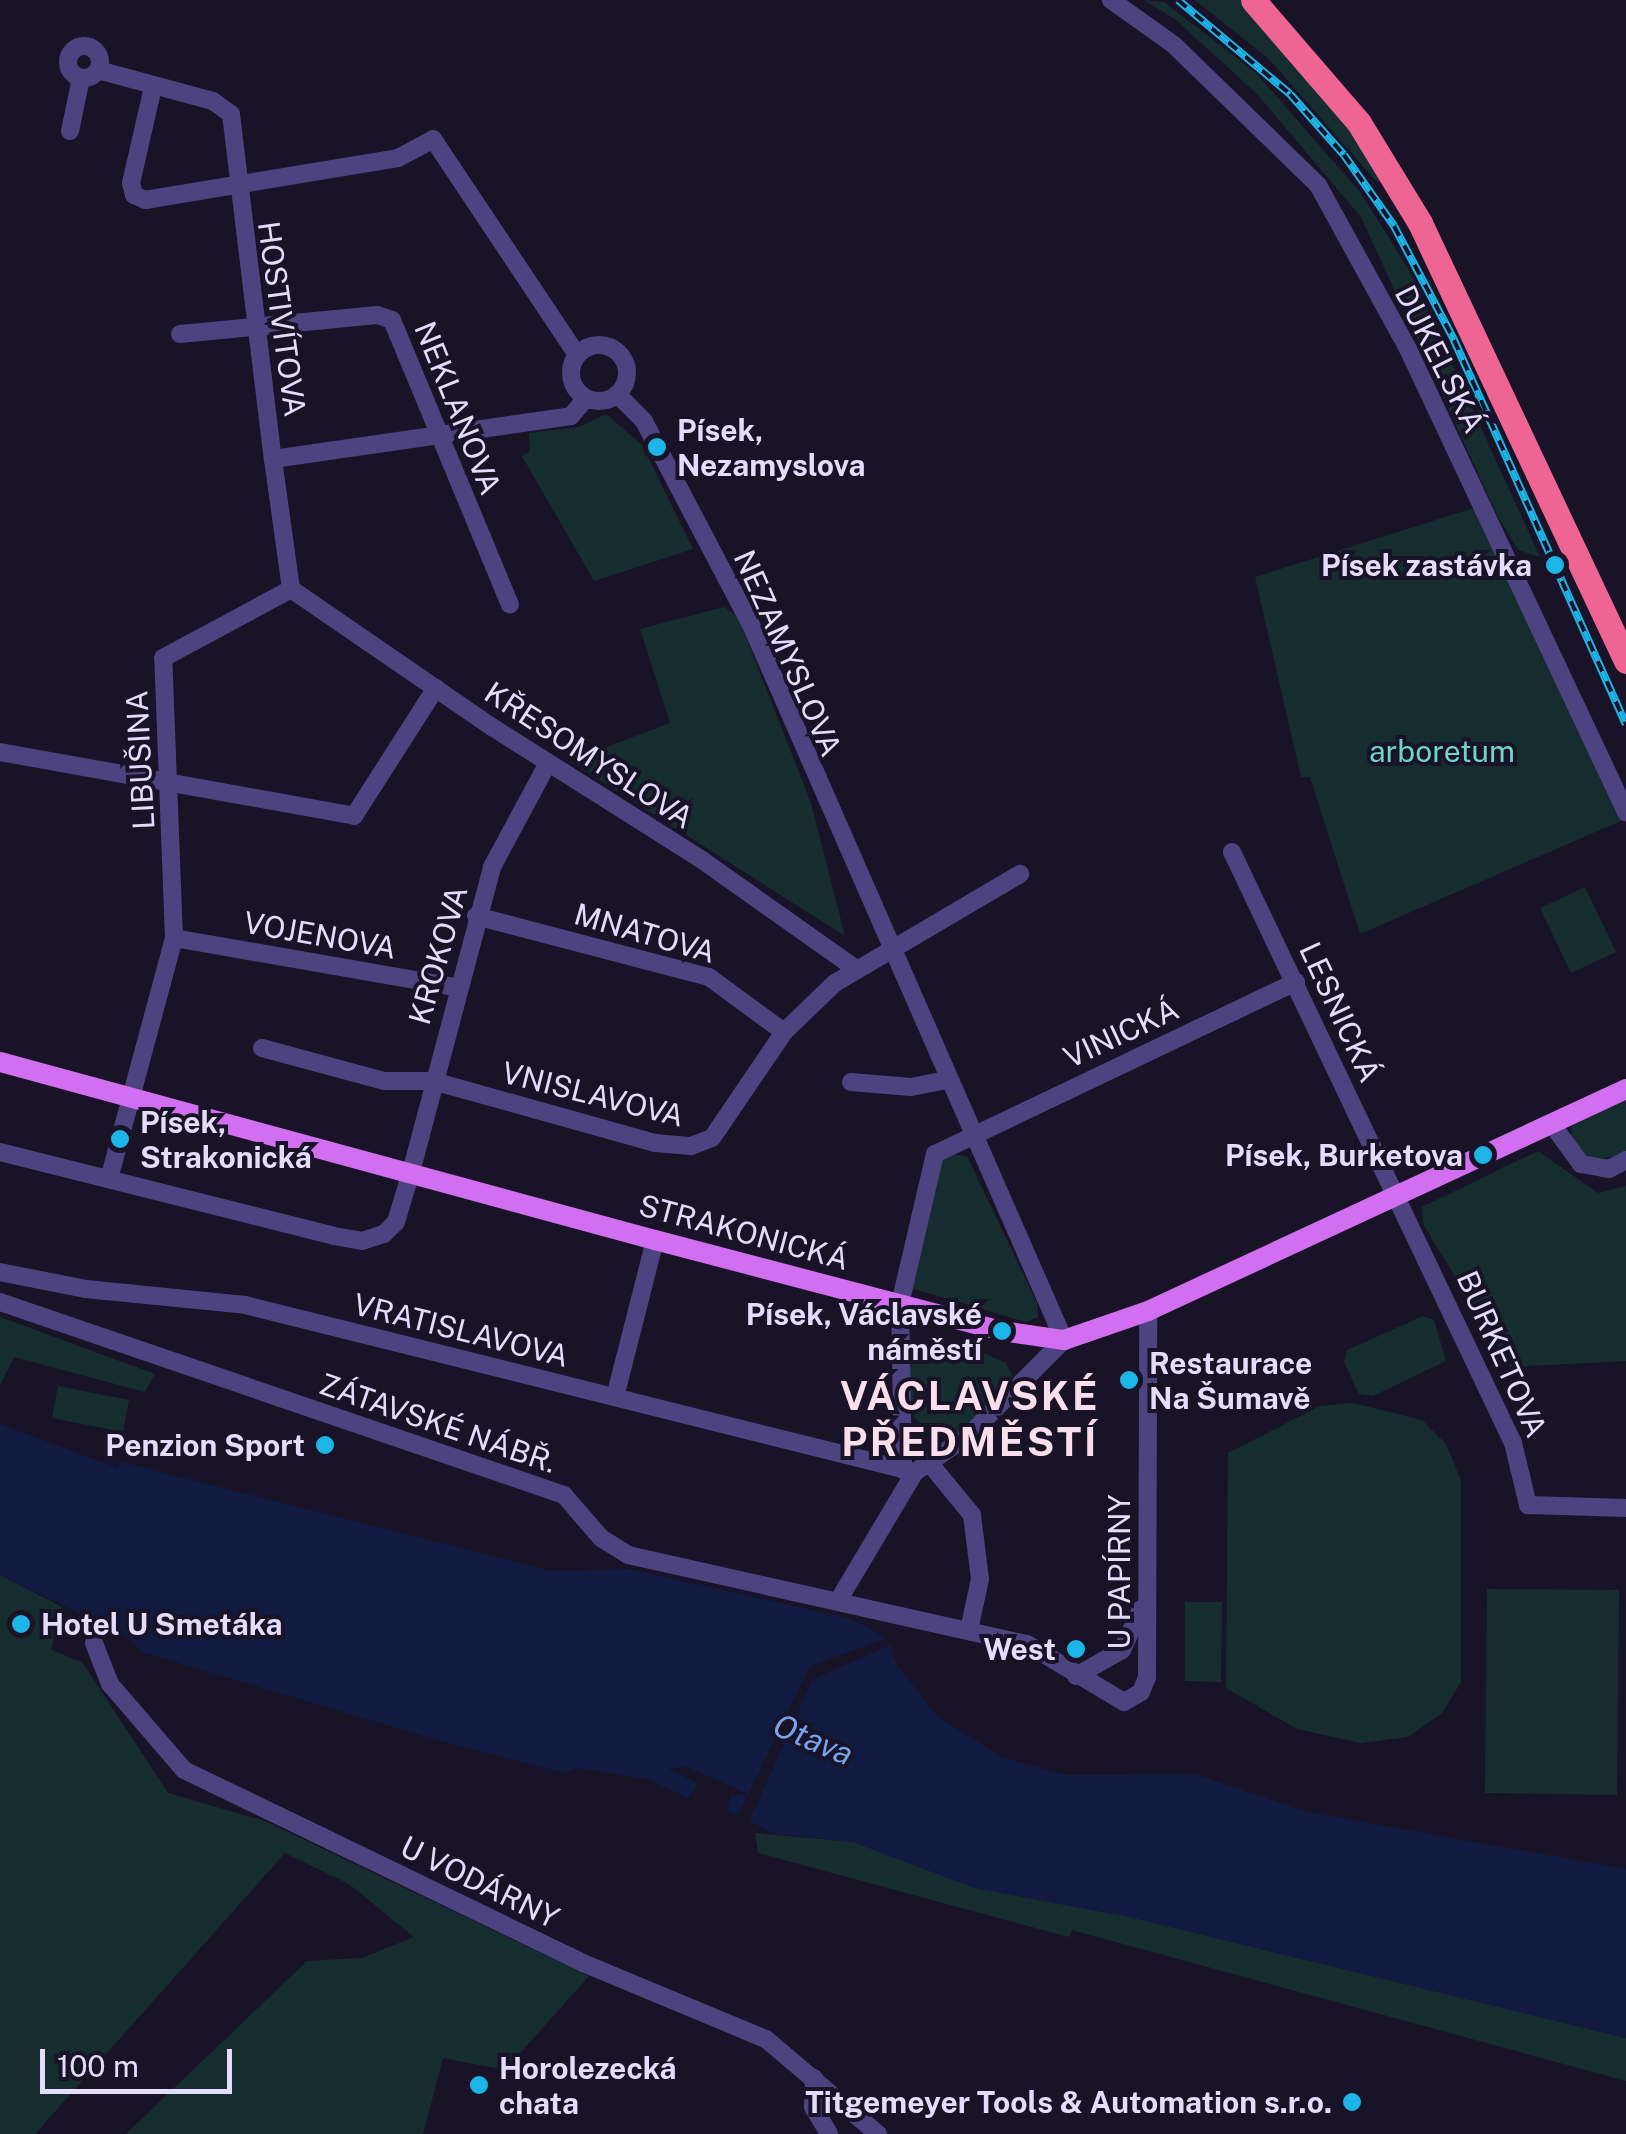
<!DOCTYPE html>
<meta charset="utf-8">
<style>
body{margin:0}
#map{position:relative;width:1626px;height:2134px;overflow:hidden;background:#191327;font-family:"Public Sans",sans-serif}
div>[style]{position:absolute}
.green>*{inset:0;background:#162d30}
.water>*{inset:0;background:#111b42}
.pier>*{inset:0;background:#191327}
.minor>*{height:18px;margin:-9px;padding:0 9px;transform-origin:9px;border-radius:9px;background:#4e4381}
.minor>.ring{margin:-9px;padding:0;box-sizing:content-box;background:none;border:18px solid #4e4381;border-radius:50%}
.major>*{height:20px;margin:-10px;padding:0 10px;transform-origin:10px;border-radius:10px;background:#d26ff0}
.highway>*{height:25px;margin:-12.5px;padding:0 12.5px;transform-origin:12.5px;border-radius:12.5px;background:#ee6492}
.rail>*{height:8px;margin-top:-4px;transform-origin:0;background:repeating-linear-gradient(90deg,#191327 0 11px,#1db5e7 0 22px);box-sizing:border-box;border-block:2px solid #1db5e7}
.dots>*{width:28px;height:28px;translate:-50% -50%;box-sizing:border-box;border:5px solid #191327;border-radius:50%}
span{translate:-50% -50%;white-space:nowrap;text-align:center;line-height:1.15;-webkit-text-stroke:8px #191327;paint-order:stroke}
.street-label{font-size:30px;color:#e4dcfb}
.poi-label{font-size:30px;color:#e4dcfb;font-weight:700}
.left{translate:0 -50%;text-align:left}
.right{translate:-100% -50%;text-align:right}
.park-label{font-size:30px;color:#6fd4ca}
.water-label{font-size:32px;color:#75a5f0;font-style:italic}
.district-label{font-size:40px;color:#fbdeec;font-weight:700;letter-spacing:2.5px}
.scale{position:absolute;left:40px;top:2049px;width:192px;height:45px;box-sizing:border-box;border:5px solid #e4dcfb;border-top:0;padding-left:12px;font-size:30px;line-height:35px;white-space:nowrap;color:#e4dcfb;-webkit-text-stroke:8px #191327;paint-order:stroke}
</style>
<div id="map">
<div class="green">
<i style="clip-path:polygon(1144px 0,1164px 2px,1256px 73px,1360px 192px,1409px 270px,1540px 557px,1518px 550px,1497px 515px,1361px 217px,1257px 94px,1176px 20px)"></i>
<i style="clip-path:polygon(1195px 0,1241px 0,1326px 95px,1387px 183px,1376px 181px,1269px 59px)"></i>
<i style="clip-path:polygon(606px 414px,642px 445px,693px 549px,594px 581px,522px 456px,530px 451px,529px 433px,579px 427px)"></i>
<i style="clip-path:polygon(1477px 507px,1623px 820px,1360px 934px,1310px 777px,1301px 777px,1255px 577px)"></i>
<i style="clip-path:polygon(724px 607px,738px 617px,811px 803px,845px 936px,570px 761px,670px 723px,640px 629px)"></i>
<i style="clip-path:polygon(1585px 887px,1616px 952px,1571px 973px,1540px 908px)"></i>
<i style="clip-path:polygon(1626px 1100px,1626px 1154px,1587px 1161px,1571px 1142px,1572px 1123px)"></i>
<i style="clip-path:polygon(1538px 1151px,1598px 1193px,1626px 1186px,1626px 1361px,1510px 1367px,1423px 1224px,1422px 1207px)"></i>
<i style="clip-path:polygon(941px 1154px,967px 1156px,1037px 1303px,1038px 1317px,1026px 1322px,911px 1288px)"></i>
<i style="clip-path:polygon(1423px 1316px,1434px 1320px,1446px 1361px,1373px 1396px,1359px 1394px,1344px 1362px,1347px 1350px)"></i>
<i style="clip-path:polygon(0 1317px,155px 1374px,145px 1392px,14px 1357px,0 1385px)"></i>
<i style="clip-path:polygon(955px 1341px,1006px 1363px,1012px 1376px,980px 1421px,950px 1437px,932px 1434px,914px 1418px,907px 1379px,914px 1356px)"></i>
<i style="clip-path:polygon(58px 1386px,129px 1400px,123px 1432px,52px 1418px)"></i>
<i style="clip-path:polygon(1353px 1403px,1422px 1420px,1446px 1444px,1461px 1480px,1461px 1682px,1442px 1713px,1408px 1737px,1361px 1743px,1297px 1729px,1226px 1688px,1228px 1453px,1320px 1406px)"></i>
<i style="clip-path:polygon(0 1575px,62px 1607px,51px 1650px,82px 1662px,168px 1793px,265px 1821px,589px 1976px,505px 2070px,443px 2058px,423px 2134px,126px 2134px,307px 1961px,362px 1958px,414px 1937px,349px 1884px,285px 1853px,35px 2134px,0 2134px)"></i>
<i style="clip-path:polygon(1487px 1589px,1619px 1590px,1617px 1795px,1485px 1793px)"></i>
<i style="clip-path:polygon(1185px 1602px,1222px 1602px,1221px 1682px,1185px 1681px)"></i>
<i style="clip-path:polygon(755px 1833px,853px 1842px,975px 1888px,1130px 1917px,1626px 2038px,1626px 2081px,1072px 1930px,1069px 1937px,758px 1853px)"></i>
</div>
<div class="water">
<i style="clip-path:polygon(0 1424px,117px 1468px,121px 1462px,551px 1571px,630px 1569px,851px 1619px,889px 1639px,894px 1661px,937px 1716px,1001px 1757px,1066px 1775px,1194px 1774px,1307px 1812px,1626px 1869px,1626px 2038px,1130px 1917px,975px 1888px,853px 1842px,776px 1834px,727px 1811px,731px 1795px,751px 1795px,686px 1766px,668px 1769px,697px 1783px,689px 1798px,647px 1779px,576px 1768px,565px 1773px,441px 1741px,142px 1652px,129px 1637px,0 1575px)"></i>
</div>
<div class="pier">
<i style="clip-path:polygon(893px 1636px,895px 1643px,812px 1680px,748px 1825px,736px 1819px,810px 1666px)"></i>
</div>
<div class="minor">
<i style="left:1111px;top:0;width:77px;rotate:35.5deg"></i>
<i style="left:1174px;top:45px;width:201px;rotate:44.2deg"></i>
<i style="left:1318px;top:185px;width:187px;rotate:61.2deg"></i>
<i style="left:1408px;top:349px;width:512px;rotate:64.79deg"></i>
<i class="ring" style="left:68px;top:46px;width:14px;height:14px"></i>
<i style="left:98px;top:70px;width:119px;rotate:15.1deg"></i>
<i style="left:213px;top:101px;width:22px;rotate:36deg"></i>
<i style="left:231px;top:114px;width:348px;rotate:83.1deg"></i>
<i style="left:153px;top:87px;width:98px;rotate:102.9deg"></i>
<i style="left:131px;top:183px;width:12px;rotate:76deg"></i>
<i style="left:134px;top:195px;width:12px;rotate:24deg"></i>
<i style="left:145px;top:200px;width:256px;rotate:-9.4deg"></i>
<i style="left:398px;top:158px;width:40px;rotate:-28deg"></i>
<i style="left:433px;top:139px;width:260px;rotate:56.3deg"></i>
<i style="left:70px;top:131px;width:54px;rotate:-78.3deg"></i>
<i style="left:180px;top:334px;width:198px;rotate:-5.5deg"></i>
<i style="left:377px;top:315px;width:16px;rotate:18deg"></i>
<i style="left:392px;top:320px;width:308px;rotate:67.5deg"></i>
<i class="ring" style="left:571px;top:345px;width:38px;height:38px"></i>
<i style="left:291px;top:589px;width:244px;rotate:34.5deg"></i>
<i style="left:492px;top:727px;width:249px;rotate:32.3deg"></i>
<i style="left:702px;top:860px;width:189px;rotate:35.3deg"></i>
<i style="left:291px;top:589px;width:131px;rotate:-97.9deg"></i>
<i style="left:273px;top:459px;width:301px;rotate:-8.2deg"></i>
<i style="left:571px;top:416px;width:23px;rotate:-50deg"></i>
<i style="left:0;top:752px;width:360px;rotate:10.2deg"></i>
<i style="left:354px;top:816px;width:152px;rotate:-57.4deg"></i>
<i style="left:1232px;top:852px;width:654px;rotate:64.57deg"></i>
<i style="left:1513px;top:1443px;width:64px;rotate:76.4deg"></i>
<i style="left:1528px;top:1505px;width:98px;rotate:1.8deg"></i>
<i style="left:476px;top:916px;width:241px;rotate:14.7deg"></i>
<i style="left:709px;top:977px;width:93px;rotate:36.3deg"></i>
<i style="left:174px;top:938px;width:286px;rotate:9.9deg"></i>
<i style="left:262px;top:1048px;width:126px;rotate:15.1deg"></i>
<i style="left:384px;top:1081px;width:49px"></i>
<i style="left:433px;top:1081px;width:230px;rotate:15.6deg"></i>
<i style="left:655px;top:1143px;width:36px;rotate:5deg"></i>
<i style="left:691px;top:1146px;width:22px;rotate:-21deg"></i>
<i style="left:712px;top:1138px;width:128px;rotate:-55.8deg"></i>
<i style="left:784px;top:1032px;width:71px;rotate:-43.9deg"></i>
<i style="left:835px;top:983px;width:215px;rotate:-30.5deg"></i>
<i style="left:851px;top:1082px;width:60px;rotate:4.8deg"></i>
<i style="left:911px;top:1087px;width:37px;rotate:-11deg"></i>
<i style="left:1551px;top:1123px;width:51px;rotate:53.8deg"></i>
<i style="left:1581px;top:1164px;width:28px;rotate:10deg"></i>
<i style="left:1609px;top:1169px;width:19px;rotate:-28deg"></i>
<i style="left:0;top:1152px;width:344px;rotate:14.1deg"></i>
<i style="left:334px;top:1236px;width:28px;rotate:10deg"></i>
<i style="left:362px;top:1241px;width:23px;rotate:-18deg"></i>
<i style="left:384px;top:1234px;width:17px;rotate:-45deg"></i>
<i style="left:396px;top:1222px;width:52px;rotate:-73.3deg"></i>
<i style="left:411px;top:1172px;width:316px;rotate:-75.1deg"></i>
<i style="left:492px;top:867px;width:118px;rotate:-61.7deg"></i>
<i style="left:109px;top:1179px;width:250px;rotate:-74.9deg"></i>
<i style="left:174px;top:938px;width:280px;rotate:-92.2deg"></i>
<i style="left:163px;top:658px;width:145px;rotate:-28.3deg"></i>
<i style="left:0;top:1272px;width:88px;rotate:11.2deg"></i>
<i style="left:86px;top:1289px;width:160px;rotate:5.7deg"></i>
<i style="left:245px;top:1305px;width:690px;rotate:14deg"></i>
<i style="left:915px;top:1472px;width:64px;rotate:-34.2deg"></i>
<i style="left:968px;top:1436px;width:136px;rotate:-45deg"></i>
<i style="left:1064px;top:1340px;width:781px;rotate:-113.64deg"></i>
<i style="left:751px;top:625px;width:230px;rotate:-117.7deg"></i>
<i style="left:644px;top:421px;width:38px;rotate:-135deg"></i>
<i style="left:0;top:1302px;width:596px;rotate:18.89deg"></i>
<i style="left:564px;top:1495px;width:57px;rotate:49.3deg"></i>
<i style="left:601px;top:1538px;width:32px;rotate:32deg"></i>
<i style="left:628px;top:1555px;width:409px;rotate:12.6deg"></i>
<i style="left:1027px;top:1644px;width:113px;rotate:30.9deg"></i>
<i style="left:1124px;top:1702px;width:20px;rotate:-30deg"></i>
<i style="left:1141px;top:1692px;width:16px;rotate:-68deg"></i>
<i style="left:1147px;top:1677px;width:366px;rotate:-89.8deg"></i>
<i style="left:615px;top:1397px;width:162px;rotate:-75.7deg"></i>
<i style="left:931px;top:1465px;width:65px;rotate:50.6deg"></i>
<i style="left:972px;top:1515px;width:64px;rotate:82.9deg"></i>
<i style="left:980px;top:1579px;width:52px;rotate:102.2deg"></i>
<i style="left:903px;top:1470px;width:166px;rotate:-91deg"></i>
<i style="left:900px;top:1304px;width:154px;rotate:-76.9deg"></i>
<i style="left:935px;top:1154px;width:400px;rotate:-25.5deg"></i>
<i style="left:838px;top:1601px;width:150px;rotate:-59.2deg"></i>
<i style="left:94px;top:1643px;width:44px;rotate:68.7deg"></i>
<i style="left:110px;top:1684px;width:113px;rotate:49.3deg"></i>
<i style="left:184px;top:1770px;width:443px;rotate:25.8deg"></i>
<i style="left:583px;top:1963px;width:198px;rotate:22.6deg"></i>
<i style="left:766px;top:2039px;width:147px;rotate:40.3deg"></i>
<i style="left:1076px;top:1676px;width:53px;rotate:-29.5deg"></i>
<i style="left:1122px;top:1650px;width:45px;rotate:-65.1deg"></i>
<i style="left:814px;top:2078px;width:29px;rotate:92deg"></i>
<i style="left:813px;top:2107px;width:31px;rotate:59deg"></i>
</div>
<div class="major">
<i style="left:0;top:1062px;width:679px;rotate:15.2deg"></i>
<i style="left:655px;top:1240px;width:359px;rotate:14.7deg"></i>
<i style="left:1002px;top:1331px;width:63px;rotate:8.3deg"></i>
<i style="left:1064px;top:1340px;width:89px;rotate:-19deg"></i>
<i style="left:1148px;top:1311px;width:527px;rotate:-24.91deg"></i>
</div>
<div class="highway">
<i style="left:1253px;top:0;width:162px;rotate:49.2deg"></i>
<i style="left:1359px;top:123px;width:117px;rotate:58.6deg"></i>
<i style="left:1420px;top:223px;width:484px;rotate:64.8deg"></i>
</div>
<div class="rail">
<i style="left:1178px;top:0;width:146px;rotate:40deg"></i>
<i style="left:1290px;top:94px;width:81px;rotate:48.5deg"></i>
<i style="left:1344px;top:155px;width:87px;rotate:54.8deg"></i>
<i style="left:1394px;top:226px;width:129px;rotate:62.2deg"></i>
<i style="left:1454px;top:340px;width:421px;rotate:65.9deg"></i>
</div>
<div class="dots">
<i style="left:657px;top:447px;background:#1db5e7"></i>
<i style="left:1555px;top:565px;background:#1db5e7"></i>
<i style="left:120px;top:1139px;background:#1db5e7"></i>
<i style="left:1483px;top:1155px;background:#1db5e7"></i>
<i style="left:1002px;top:1331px;background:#1db5e7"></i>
<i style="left:1129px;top:1380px;background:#1db5e7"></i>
<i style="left:325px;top:1445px;background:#1db5e7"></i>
<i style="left:21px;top:1624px;background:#1db5e7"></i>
<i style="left:1076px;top:1649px;background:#1db5e7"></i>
<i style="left:479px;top:2085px;background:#1db5e7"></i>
<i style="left:1352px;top:2102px;background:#1db5e7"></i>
</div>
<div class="street-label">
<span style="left:282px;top:319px;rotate:82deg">HOSTIVÍTOVA</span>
<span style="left:1440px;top:359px;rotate:63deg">DUKELSKÁ</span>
<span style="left:458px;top:408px;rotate:68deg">NEKLANOVA</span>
<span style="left:788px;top:653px;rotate:66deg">NEZAMYSLOVA</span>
<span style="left:589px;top:755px;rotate:33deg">KŘESOMYSLOVA</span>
<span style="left:140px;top:760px;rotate:-93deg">LIBUŠINA</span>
<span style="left:645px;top:933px;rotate:16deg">MNATOVA</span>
<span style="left:320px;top:935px;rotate:10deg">VOJENOVA</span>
<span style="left:438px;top:955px;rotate:-74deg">KROKOVA</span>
<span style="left:1340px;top:1012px;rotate:65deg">LESNICKÁ</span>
<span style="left:1121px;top:1033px;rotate:-25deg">VINICKÁ</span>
<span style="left:593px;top:1094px;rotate:14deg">VNISLAVOVA</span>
<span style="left:744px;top:1232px;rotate:15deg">STRAKONICKÁ</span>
<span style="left:461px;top:1330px;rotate:14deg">VRATISLAVOVA</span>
<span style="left:1502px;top:1354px;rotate:66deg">BURKETOVA</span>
<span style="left:438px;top:1423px;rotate:19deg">ZÁTAVSKÉ NÁBŘ.</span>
<span style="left:1119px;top:1572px;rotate:-90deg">U PAPÍRNY</span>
<span style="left:480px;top:1882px;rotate:26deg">U VODÁRNY</span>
</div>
<div class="poi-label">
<span class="left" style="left:677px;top:447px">Písek,<br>Nezamyslova</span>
<span class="right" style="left:1532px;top:565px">Písek zastávka</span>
<span class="left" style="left:140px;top:1139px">Písek,<br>Strakonická</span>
<span class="right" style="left:1463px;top:1155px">Písek, Burketova</span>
<span class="right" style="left:982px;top:1331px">Písek, Václavské<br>náměstí</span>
<span class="left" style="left:1149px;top:1380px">Restaurace<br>Na Šumavě</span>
<span class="right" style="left:305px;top:1445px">Penzion Sport</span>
<span class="left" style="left:41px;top:1624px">Hotel U Smetáka</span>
<span class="right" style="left:1056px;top:1649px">West</span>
<span class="left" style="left:499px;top:2085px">Horolezecká<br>chata</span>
<span class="right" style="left:1332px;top:2102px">Titgemeyer Tools &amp; Automation s.r.o.</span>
</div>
<div class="park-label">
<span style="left:1442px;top:751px">arboretum</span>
</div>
<div class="water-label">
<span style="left:813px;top:1740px;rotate:23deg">Otava</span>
</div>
<div class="district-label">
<span style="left:970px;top:1419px">VÁCLAVSKÉ<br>PŘEDMĚSTÍ</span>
</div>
<div class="scale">100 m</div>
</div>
